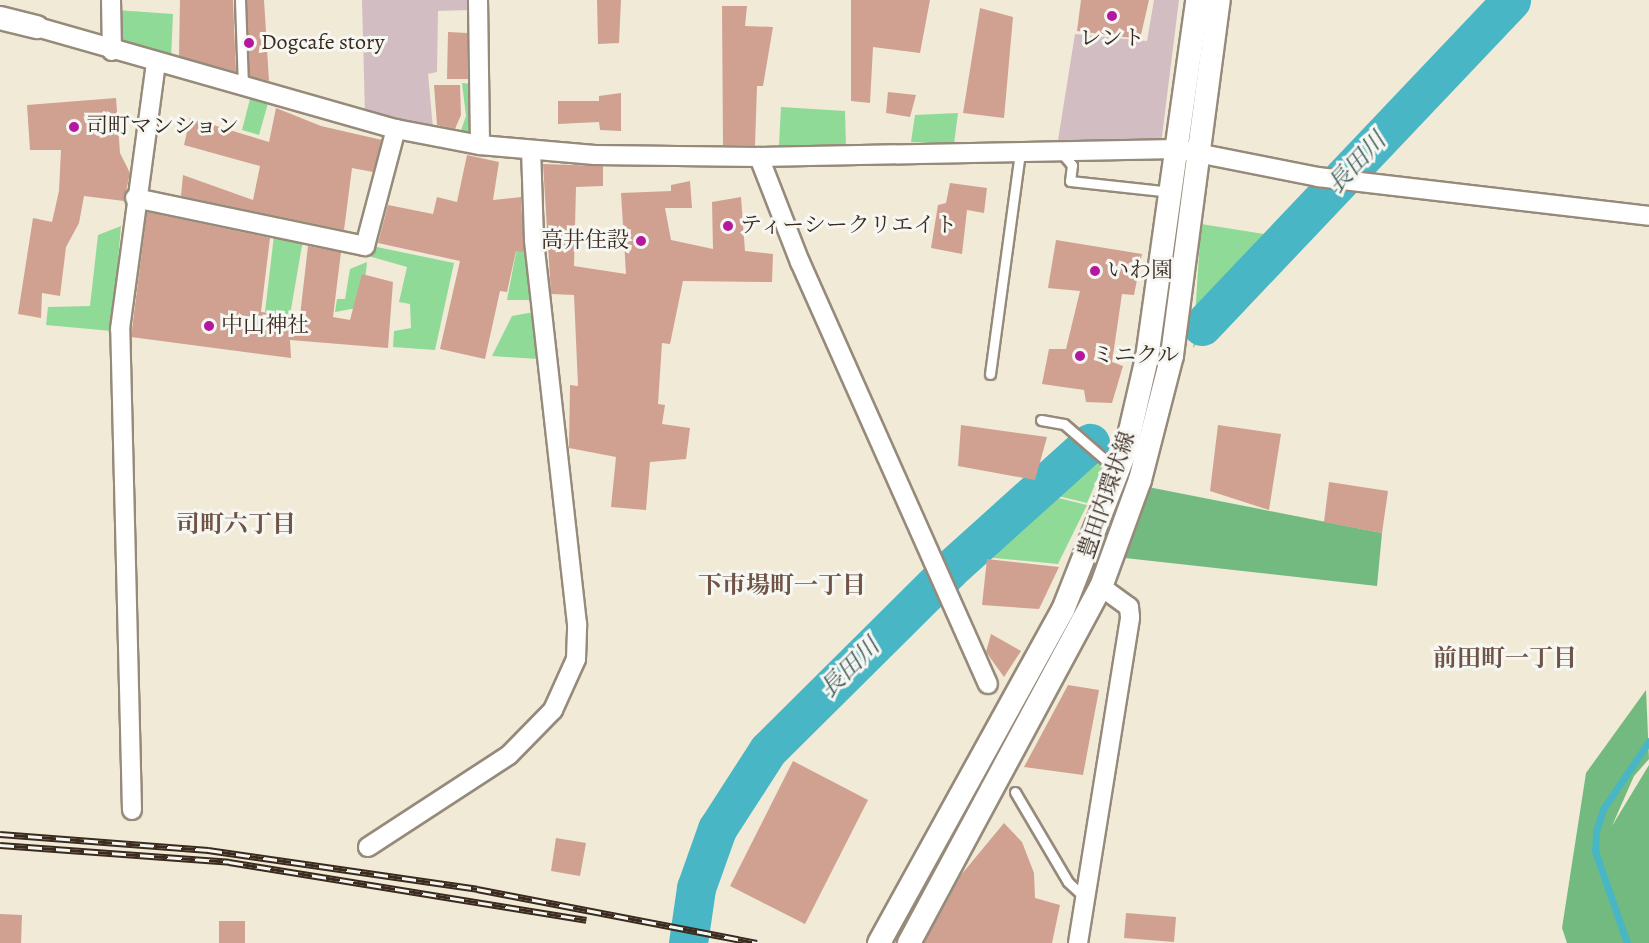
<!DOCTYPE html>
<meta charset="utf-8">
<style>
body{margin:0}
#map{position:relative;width:1649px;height:943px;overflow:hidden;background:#f1ead7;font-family:Alegreya,"Noto Serif JP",serif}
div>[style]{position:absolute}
.industrial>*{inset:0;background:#d2bec2}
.green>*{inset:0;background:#8fda97}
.forest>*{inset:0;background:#73ba80}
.stream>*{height:7px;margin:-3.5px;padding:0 3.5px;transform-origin:3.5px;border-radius:3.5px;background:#48b6c4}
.river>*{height:39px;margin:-19.5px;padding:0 19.5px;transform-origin:19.5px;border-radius:19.5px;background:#48b6c4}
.building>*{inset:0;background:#d0a190}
.roads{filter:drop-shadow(2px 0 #968a7a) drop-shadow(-2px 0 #968a7a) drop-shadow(0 2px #968a7a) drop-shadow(0 -2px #968a7a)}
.service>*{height:9px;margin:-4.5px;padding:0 4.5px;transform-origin:4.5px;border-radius:4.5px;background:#fff}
.minor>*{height:18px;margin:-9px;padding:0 9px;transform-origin:9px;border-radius:9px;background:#fff}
.tertiary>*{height:22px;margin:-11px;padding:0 11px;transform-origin:11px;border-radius:11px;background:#fff}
.rail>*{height:7px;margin-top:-3.5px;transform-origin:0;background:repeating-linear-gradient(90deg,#f6f6f2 0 14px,#3b2a1e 0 28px);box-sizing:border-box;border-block:2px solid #3b2a1e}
.dots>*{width:16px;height:16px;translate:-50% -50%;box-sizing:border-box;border:3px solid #f6f6f2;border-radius:50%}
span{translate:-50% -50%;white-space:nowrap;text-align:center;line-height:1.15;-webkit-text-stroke:6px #f6f6f2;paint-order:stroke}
.poi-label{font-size:22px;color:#3b2a1e}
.left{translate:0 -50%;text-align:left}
.right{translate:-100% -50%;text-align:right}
.street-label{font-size:22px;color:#3b2a1e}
.water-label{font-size:24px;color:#405b58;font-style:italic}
.neighbourhood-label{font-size:24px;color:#6f5446;font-weight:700}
</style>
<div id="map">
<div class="industrial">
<i style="clip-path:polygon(362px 0,470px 0,471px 10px,438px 11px,437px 72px,428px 74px,433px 128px,365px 115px)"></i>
<i style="clip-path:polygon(1154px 0,1179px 0,1161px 144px,1058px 140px,1075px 34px,1147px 41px)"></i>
</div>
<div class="green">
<i style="clip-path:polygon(116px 10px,173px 14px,171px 59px,117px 44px)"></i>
<i style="clip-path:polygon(462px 83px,472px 84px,473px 138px,459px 136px,466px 116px)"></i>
<i style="clip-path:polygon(250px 99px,268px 103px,259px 135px,242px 130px)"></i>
<i style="clip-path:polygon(781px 107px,845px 111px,846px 148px,779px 145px)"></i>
<i style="clip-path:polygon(958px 113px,954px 144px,911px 142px,915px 115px)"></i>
<i style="clip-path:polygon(1324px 181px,1347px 188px,1193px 348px,1201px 224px,1264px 234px)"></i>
<i style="clip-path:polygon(121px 226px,112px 331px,46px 325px,48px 307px,90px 306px,98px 235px)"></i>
<i style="clip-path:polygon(275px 227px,304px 234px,290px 315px,265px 312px)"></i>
<i style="clip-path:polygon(518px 242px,528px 242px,534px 300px,507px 300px)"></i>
<i style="clip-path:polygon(372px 246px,454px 263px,435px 350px,393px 347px,394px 331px,411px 328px,410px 304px,399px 302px,407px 267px,365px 255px)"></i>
<i style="clip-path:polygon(367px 262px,362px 307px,335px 312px,337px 299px,345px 299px,350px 269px)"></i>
<i style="clip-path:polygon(534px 312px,537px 359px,492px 356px,512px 316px)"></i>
<i style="clip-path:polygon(1089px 454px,1104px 464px,1087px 503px,1046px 493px)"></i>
<i style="clip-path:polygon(1042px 494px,1087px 505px,1058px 564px,984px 557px)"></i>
</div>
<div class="forest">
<i style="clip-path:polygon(1148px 487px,1382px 533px,1377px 586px,1125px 558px)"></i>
<i style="clip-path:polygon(1646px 690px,1649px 759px,1634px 776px,1612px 826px,1649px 765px,1649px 943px,1567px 943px,1562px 928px,1586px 773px)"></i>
</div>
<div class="stream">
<i style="left:1627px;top:943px;width:97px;rotate:-109.2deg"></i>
<i style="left:1595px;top:851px;width:20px;rotate:-87deg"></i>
<i style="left:1596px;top:831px;width:23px;rotate:-72deg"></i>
<i style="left:1603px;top:809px;width:82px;rotate:-55.9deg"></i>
</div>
<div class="river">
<i style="left:1202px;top:326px;width:449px;rotate:-46.5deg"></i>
<i style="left:688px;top:943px;width:56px;rotate:-81.7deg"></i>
<i style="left:696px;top:888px;width:63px;rotate:-70.4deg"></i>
<i style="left:717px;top:829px;width:94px;rotate:-57.2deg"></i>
<i style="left:768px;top:750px;width:255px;rotate:-44.8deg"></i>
<i style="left:949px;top:570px;width:190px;rotate:-42deg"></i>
</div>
<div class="building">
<i style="clip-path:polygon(180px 0,233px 0,236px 72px,179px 56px)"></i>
<i style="clip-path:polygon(247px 0,264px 0,269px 81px,249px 76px)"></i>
<i style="clip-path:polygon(597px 0,621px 0,619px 43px,598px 44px)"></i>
<i style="clip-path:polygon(851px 0,930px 0,920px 53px,873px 47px,870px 103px,851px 101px)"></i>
<i style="clip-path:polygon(1081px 0,1149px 0,1140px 39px,1077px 31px)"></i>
<i style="clip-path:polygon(722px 6px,747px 6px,745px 26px,773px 27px,763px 86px,757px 86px,755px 146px,723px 145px)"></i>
<i style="clip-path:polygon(980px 8px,1013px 17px,1004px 118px,963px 113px)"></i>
<i style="clip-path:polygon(448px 32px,467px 33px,468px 79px,447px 79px)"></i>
<i style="clip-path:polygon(434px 85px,460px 85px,461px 115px,455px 129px,437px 125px)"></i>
<i style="clip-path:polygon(888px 92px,916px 95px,910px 117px,886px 113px)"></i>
<i style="clip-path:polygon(621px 93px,621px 131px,600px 130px,599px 122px,558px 124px,558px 101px,599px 101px,599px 96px)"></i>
<i style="clip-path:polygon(116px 98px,120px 153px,130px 173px,124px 201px,84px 196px,79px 223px,66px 247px,60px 296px,42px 293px,41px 318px,18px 314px,33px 218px,52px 222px,59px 191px,61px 150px,30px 150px,27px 105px)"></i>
<i style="clip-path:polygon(276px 108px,321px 126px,382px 140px,373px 172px,352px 168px,344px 230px,181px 196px,183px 175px,253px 200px,260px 166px,184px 145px,190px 118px,269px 142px)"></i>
<i style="clip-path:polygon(467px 155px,499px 162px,493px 200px,521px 197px,524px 252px,516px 251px,507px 292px,500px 291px,485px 359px,440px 349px,460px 261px,378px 243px,388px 205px,433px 214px,437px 197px,457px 202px)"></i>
<i style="clip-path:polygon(543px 164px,603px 166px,603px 186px,576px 187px,574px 266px,626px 274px,621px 193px,671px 191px,671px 185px,690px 181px,692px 208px,665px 208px,671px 240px,713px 249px,712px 202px,741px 197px,745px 251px,773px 254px,772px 282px,683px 281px,670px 344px,662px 343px,658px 404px,665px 405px,662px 424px,690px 428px,686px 459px,650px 462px,646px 510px,611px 507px,616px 457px,569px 448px,570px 385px,578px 386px,574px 295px,551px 294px)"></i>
<i style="clip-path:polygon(950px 183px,987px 188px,984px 213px,967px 210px,962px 254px,931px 248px,938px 205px,946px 203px)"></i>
<i style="clip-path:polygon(147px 212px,270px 238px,261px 312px,300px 316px,308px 246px,341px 252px,333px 317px,350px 320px,362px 274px,393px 282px,388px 348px,290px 340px,291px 358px,131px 337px)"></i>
<i style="clip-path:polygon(1056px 240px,1142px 254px,1134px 295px,1122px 294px,1112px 362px,1123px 366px,1112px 403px,1086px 402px,1084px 390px,1042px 384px,1049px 349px,1066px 349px,1080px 291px,1048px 288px)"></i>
<i style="clip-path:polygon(961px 425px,1047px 437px,1035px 480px,958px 466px)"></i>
<i style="clip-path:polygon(1218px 425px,1281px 434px,1269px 510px,1210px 491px)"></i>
<i style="clip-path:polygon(1329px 482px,1388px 491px,1382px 533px,1324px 522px)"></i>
<i style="clip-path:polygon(987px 559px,1059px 567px,1039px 609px,982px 605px)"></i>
<i style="clip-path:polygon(991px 634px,1021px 651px,1004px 677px,986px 652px)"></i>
<i style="clip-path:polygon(1068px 685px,1099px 690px,1083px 775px,1024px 767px)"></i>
<i style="clip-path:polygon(793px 761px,868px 800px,805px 924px,730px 886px)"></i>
<i style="clip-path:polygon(1004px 823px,1022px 842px,1034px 873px,1035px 898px,1060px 905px,1052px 943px,924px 943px,961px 875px)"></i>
<i style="clip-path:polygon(556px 838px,586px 843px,580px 876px,551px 871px)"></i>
<i style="clip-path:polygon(1126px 913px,1176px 917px,1174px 942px,1124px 938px)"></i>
<i style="clip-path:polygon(0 914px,22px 915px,21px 943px,0 943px)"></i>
<i style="clip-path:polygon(219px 921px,245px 921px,245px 943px,219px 943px)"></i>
</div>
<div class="roads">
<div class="service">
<i style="left:240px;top:0;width:84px;rotate:88deg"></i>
<i style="left:1061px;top:152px;width:17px;rotate:50deg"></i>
<i style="left:1072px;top:165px;width:16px;rotate:97deg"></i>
<i style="left:1070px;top:181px;width:102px;rotate:6.2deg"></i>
<i style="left:990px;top:374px;width:224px;rotate:-82.3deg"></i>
<i style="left:1041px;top:420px;width:23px;rotate:10deg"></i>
<i style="left:1064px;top:424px;width:70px;rotate:41deg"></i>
<i style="left:1015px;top:792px;width:104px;rotate:59.5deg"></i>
<i style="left:1068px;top:882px;width:25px;rotate:43deg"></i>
</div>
<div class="minor">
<i style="left:111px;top:0;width:51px;rotate:88.9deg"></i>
<i style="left:478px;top:0;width:145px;rotate:89.2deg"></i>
<i style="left:37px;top:27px;width:373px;rotate:15.9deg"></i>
<i style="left:396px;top:129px;width:86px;rotate:10.8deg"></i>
<i style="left:480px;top:145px;width:115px;rotate:5deg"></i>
<i style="left:595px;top:155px;width:164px;rotate:0.7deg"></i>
<i style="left:759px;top:157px;width:418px;rotate:-1.1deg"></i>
<i style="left:1177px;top:149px;width:144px;rotate:11.2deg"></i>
<i style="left:1318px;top:177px;width:333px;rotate:6.7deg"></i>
<i style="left:759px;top:157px;width:113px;rotate:68.7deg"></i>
<i style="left:800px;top:262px;width:462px;rotate:66deg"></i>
<i style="left:135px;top:198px;width:235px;rotate:11.8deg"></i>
<i style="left:365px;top:246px;width:121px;rotate:-75.2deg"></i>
<i style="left:132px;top:810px;width:481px;rotate:-91.4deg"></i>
<i style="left:120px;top:329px;width:269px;rotate:-82.3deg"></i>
<i style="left:368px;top:847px;width:168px;rotate:-33.1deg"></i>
<i style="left:509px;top:755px;width:63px;rotate:-45.6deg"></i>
<i style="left:553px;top:710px;width:56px;rotate:-65.7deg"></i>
<i style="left:576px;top:659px;width:35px;rotate:-88deg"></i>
<i style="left:577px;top:624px;width:387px;rotate:-96.4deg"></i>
<i style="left:534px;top:239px;width:89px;rotate:-91.9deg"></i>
<i style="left:1078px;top:943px;width:330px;rotate:-80.9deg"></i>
<i style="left:1130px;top:617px;width:10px;rotate:-96deg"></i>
<i style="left:1129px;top:607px;width:34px;rotate:-144deg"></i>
</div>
<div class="tertiary">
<i style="left:0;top:18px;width:38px;rotate:14deg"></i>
<i style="left:879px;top:943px;width:380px;rotate:-61.1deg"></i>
<i style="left:1063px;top:610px;width:169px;rotate:-68.5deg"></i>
<i style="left:1125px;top:453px;width:98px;rotate:-77deg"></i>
<i style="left:1147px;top:358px;width:361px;rotate:-82deg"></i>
<i style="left:909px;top:943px;width:404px;rotate:-61.7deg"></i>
<i style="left:1101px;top:587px;width:114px;rotate:-70deg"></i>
<i style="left:1140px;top:480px;width:129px;rotate:-75.6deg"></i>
<i style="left:1172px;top:355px;width:358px;rotate:-82.5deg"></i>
</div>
</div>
<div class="rail">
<i style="left:0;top:834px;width:209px;rotate:4.4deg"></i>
<i style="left:208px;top:850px;width:272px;rotate:8.2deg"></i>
<i style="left:477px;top:889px;width:285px;rotate:10.9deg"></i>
<i style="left:0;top:845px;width:230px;rotate:4.2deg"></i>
<i style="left:229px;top:862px;width:362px;rotate:9.2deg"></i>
</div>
<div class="dots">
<i style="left:1112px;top:16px;background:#b5179e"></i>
<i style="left:249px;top:43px;background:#b5179e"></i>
<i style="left:74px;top:127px;background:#b5179e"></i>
<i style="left:728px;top:226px;background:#b5179e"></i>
<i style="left:641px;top:241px;background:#b5179e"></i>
<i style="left:1095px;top:271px;background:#b5179e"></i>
<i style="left:209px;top:326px;background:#b5179e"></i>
<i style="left:1080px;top:356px;background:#b5179e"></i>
</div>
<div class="poi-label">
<span style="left:1112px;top:39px">レント</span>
<span class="left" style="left:261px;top:43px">Dogcafe story</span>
<span class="left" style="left:86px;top:127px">司町マンション</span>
<span class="left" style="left:740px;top:226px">ティーシークリエイト</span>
<span class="right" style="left:629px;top:241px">高井住設</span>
<span class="left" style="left:1107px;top:271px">いわ園</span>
<span class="left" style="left:221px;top:326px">中山神社</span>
<span class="left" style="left:1092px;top:356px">ミニクル</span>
</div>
<div class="street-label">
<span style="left:1107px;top:495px;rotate:-71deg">豊田内環状線</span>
</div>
<div class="water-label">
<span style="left:1357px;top:163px;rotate:-47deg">長田川</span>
<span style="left:850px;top:668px;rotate:-45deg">長田川</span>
</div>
<div class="neighbourhood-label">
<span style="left:236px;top:525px">司町六丁目</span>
<span style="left:782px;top:586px">下市場町一丁目</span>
<span style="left:1505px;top:659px">前田町一丁目</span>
</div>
</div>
